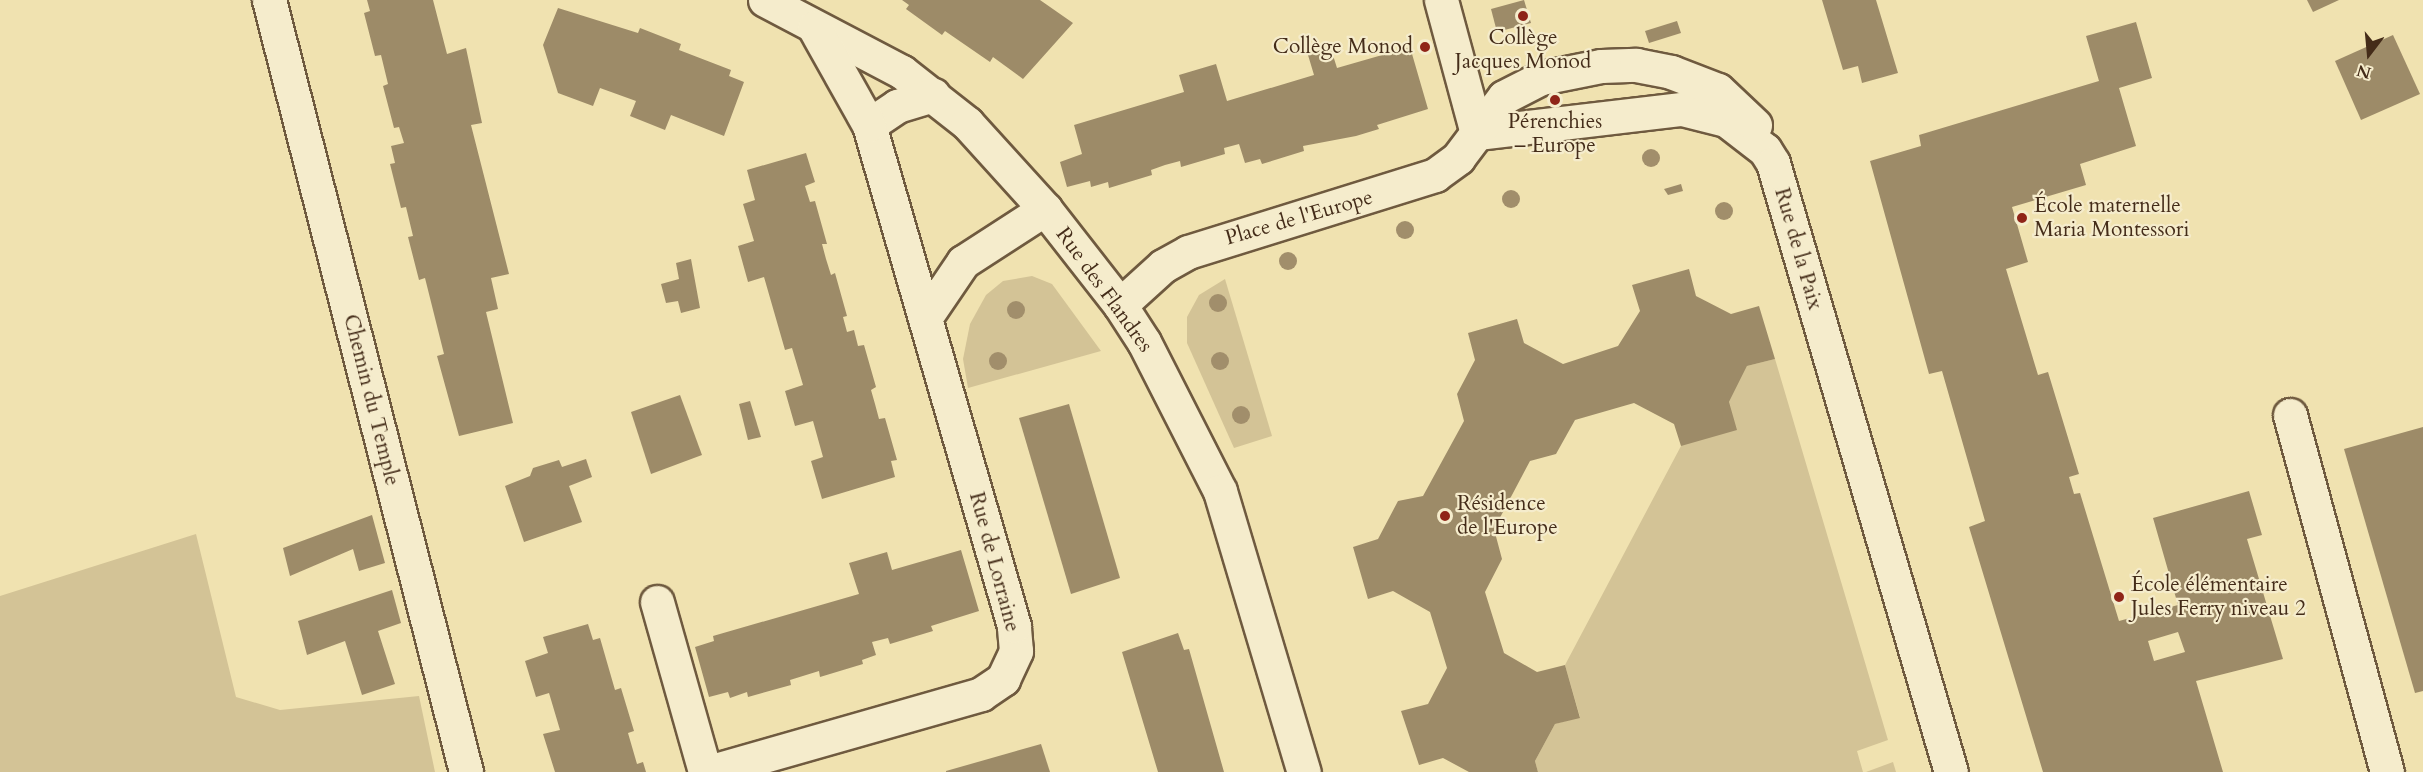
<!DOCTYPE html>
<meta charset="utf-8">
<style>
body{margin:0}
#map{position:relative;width:2423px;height:772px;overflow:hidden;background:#f0e2b0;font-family:Cardo,serif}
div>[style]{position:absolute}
.green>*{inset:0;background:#d3c396}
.building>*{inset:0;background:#9d8b68}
.roads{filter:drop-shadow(2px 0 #6f5a3f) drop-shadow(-2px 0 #6f5a3f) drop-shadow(0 2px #6f5a3f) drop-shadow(0 -2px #6f5a3f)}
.minor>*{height:33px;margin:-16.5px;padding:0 16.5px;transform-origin:16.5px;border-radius:16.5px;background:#f5eccc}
.trees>*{width:18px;height:18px;margin:-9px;border-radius:50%;background:#a18e6b}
.dots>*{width:16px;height:16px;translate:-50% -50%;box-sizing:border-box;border:3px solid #f5eccc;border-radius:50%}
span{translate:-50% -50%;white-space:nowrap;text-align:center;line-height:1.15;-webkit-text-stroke:4.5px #f5eccc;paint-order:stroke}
.poi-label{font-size:21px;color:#442c19}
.right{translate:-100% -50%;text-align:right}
.left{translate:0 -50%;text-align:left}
.street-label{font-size:21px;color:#442c19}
.north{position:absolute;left:2339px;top:24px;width:60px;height:60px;-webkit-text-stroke:4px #f5eccc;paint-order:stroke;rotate:196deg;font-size:16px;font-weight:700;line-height:24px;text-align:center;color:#442c19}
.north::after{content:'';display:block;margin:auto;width:21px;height:27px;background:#442c19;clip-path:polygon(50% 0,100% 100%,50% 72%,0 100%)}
</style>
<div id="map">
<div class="green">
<i style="clip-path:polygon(1032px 276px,1052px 284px,1101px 351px,968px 388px,963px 359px,970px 324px,986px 295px,1003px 281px)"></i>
<i style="clip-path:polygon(1225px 279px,1272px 436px,1234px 448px,1187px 343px,1187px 317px,1199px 295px)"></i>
<i style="clip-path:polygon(1775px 359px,1888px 740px,1857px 751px,1863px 772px,1538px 772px,1535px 761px,1555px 724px,1580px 717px,1565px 665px,1681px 446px,1729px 402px,1747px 366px)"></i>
<i style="clip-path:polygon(196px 534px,236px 697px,280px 710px,419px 696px,435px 772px,0 772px,0 596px)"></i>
<i style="clip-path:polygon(1893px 762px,1896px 772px,1866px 772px)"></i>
</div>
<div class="building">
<i style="clip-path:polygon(367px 0,433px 0,447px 54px,466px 48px,482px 123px,471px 125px,509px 274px,491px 278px,498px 309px,486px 312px,513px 423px,459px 436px,437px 356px,444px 354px,425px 278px,419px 280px,408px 237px,413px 236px,406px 207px,401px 208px,390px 164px,395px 163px,391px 146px,404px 143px,399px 127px,394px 128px,383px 86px,388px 84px,381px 55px,375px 56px,364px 13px,370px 11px)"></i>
<i style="clip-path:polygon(902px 0,1040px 0,1073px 23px,1023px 79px,993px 57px,990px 62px,945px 31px,942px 35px,906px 9px,909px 5px)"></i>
<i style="clip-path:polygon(1524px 0,1531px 23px,1497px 32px,1491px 9px)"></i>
<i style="clip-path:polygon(1822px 0,1876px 0,1898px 73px,1862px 83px,1858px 66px,1843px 70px)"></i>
<i style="clip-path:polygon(2307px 0,2339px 0,2313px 12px)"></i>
<i style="clip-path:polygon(558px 8px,638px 33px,640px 28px,681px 44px,679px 50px,731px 70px,729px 76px,744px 82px,724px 136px,671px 115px,665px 130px,630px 116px,636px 101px,600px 88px,593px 106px,558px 93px,543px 45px)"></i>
<i style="clip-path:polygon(1677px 21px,1681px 33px,1649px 43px,1645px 31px)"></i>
<i style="clip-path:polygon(evenodd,2136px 22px,2152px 78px,2119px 88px,2136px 146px,2080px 164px,2086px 185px,2012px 207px,2028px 262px,2006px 269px,2038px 375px,2048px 372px,2079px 474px,2069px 477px,2074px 494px,2080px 493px,2119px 621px,2178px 605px,2153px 518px,2249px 491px,2262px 535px,2247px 539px,2283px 659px,2196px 681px,2223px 772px,2043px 772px,1969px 527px,1985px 521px,1942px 371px,1929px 374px,1870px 161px,1921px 146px,1919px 135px,2099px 81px,2086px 36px,2136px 22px,2178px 632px,2185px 652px,2154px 661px,2148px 641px,2178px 632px)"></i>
<i style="clip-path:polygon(2393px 35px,2420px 94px,2361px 120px,2335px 61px)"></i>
<i style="clip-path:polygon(1410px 47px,1428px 109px,1377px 125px,1379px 129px,1356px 136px,1303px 146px,1304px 151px,1262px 164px,1260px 159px,1245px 163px,1239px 144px,1224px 148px,1225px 154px,1181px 167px,1180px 161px,1165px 165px,1151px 170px,1152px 175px,1109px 188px,1108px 182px,1091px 187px,1090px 181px,1067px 187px,1060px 162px,1082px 154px,1074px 125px,1184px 92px,1179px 75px,1216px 64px,1227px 101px,1314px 75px,1308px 55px,1331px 49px,1337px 68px)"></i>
<i style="clip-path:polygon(806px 153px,815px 182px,805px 186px,810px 202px,815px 201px,827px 244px,822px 244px,826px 259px,831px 275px,835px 273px,847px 316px,843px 317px,847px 332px,854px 330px,858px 346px,864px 345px,876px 387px,871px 390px,875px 404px,879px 419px,885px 418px,897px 460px,891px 461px,895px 477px,822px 499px,811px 461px,823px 457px,813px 421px,795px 426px,785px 391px,803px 385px,792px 348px,785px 350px,764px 277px,748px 282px,738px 246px,754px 241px,743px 204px,755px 200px,747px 170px)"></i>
<i style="clip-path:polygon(1681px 184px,1683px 191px,1668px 195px,1664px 189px)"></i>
<i style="clip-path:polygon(691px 259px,700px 308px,681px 313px,678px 301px,666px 303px,661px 284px,679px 279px,676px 263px)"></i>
<i style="clip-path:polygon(1689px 269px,1696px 296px,1731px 314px,1759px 306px,1775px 359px,1747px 366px,1729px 402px,1737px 430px,1681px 446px,1674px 424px,1634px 403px,1575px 420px,1556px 454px,1530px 461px,1494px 529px,1502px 559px,1485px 592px,1504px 653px,1537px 672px,1565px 665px,1580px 718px,1555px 724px,1535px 761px,1538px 772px,1469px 772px,1443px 758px,1419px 765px,1401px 711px,1428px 704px,1447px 668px,1430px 612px,1393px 591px,1368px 599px,1353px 547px,1378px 539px,1398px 501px,1423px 496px,1464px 421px,1457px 394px,1475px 360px,1468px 333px,1517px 319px,1524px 343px,1563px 364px,1618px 346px,1640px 311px,1632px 285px)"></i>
<i style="clip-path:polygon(680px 395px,702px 455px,651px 474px,631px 412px)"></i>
<i style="clip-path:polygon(750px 401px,761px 437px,748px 440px,739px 404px)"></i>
<i style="clip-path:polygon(1069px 404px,1120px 578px,1071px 594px,1019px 418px)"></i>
<i style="clip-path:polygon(2423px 427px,2423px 691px,2415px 693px,2344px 449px)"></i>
<i style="clip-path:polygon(586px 459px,592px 477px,569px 486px,582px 522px,524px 542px,505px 486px,530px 476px,533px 468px,559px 460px,562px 467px)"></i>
<i style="clip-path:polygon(372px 515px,385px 563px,359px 571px,353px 549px,290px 576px,283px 548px)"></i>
<i style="clip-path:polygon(961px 550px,979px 611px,931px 626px,933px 631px,890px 644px,888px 638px,872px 642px,876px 655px,862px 660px,863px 664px,820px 677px,819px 671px,790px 680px,791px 685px,748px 697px,747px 692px,730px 698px,728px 692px,709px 697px,695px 647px,714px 641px,713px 636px,859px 594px,849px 563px,887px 552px,892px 570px)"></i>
<i style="clip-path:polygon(392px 590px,401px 623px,378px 631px,395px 684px,362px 695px,345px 641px,307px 655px,298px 621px)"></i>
<i style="clip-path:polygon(588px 624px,593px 640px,600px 638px,615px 690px,621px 688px,634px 731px,628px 733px,637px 764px,643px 762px,646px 772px,555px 772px,543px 734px,560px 730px,549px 693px,536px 697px,525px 661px,548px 653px,543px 637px)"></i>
<i style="clip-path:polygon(1178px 633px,1184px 650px,1189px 649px,1224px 772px,1158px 772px,1122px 652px)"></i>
<i style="clip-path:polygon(1041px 744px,1050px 772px,946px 772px,946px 771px)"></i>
</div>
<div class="roads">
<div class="minor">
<i style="left:269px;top:0;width:797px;rotate:75.68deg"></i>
<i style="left:765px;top:0;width:155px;rotate:27.7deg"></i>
<i style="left:902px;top:72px;width:83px;rotate:38.1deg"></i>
<i style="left:967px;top:123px;width:116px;rotate:47.8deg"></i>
<i style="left:1045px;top:209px;width:122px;rotate:52deg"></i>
<i style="left:1120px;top:305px;width:44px;rotate:57deg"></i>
<i style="left:1144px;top:342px;width:167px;rotate:63deg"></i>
<i style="left:1220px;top:491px;width:293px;rotate:73.4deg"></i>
<i style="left:1441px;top:0;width:138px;rotate:74.9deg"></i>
<i style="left:869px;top:125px;width:34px;rotate:-34deg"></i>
<i style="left:897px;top:106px;width:38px;rotate:-17deg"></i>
<i style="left:1477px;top:133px;width:206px;rotate:-6.7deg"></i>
<i style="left:1682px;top:109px;width:45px;rotate:14deg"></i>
<i style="left:1726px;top:120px;width:49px;rotate:37.6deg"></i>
<i style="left:1765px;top:150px;width:15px;rotate:58deg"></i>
<i style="left:1773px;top:163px;width:634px;rotate:73.71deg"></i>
<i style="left:1120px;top:305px;width:58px;rotate:-42.2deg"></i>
<i style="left:1163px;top:266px;width:29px;rotate:-29deg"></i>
<i style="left:1188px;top:252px;width:259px;rotate:-17.3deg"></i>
<i style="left:1435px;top:175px;width:29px;rotate:-36deg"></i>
<i style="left:1458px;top:158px;width:76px;rotate:-53deg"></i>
<i style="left:1504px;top:97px;width:42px;rotate:-27.2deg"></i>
<i style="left:1541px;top:78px;width:61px;rotate:-11.3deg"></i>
<i style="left:1601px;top:66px;width:35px;rotate:-2deg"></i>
<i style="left:1636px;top:65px;width:36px;rotate:11deg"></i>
<i style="left:1671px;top:72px;width:50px;rotate:21deg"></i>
<i style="left:1718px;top:90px;width:51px;rotate:43.4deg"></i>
<i style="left:925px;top:318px;width:68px;rotate:-55.8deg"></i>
<i style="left:963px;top:262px;width:98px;rotate:-32.9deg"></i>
<i style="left:2290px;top:415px;width:370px;rotate:74.8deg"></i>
<i style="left:657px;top:602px;width:177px;rotate:74.2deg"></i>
<i style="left:708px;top:772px;width:284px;rotate:-15.9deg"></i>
<i style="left:981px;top:694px;width:27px;rotate:-34deg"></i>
<i style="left:1003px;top:679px;width:31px;rotate:-65deg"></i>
<i style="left:1016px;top:651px;width:25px;rotate:-95deg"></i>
<i style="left:1014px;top:626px;width:522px;rotate:-106.14deg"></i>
<i style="left:869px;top:125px;width:112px;rotate:-119.3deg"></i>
</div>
</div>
<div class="trees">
<i style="left:1651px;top:158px"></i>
<i style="left:1511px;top:199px"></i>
<i style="left:1724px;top:211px"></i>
<i style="left:1405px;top:230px"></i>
<i style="left:1288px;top:261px"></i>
<i style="left:1218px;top:303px"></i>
<i style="left:1016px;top:310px"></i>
<i style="left:998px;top:361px"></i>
<i style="left:1220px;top:361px"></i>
<i style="left:1241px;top:415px"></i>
</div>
<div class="dots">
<i style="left:1523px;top:16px;background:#8f2418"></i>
<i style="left:1425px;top:47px;background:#8f2418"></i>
<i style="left:1555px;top:100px;background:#8f2418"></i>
<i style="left:2022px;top:218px;background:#8f2418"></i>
<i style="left:1445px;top:516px;background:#8f2418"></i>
<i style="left:2119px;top:597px;background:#8f2418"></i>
</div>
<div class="poi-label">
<span style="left:1523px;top:50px">Collège<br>Jacques Monod</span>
<span class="right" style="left:1413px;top:47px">Collège Monod</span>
<span style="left:1555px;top:134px">Pérenchies<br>– Europe</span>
<span class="left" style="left:2034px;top:218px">École maternelle<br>Maria Montessori</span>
<span class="left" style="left:1457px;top:516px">Résidence<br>de l'Europe</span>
<span class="left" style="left:2131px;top:597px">École élémentaire<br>Jules Ferry niveau 2</span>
</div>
<div class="street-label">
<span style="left:1299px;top:218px;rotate:-16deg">Place de l'Europe</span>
<span style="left:1798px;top:249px;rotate:74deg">Rue de la Paix</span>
<span style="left:1104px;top:290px;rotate:54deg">Rue des Flandres</span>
<span style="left:371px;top:400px;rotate:76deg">Chemin du Temple</span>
<span style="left:994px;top:562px;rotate:75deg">Rue de Lorraine</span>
</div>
<div class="north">N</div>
</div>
